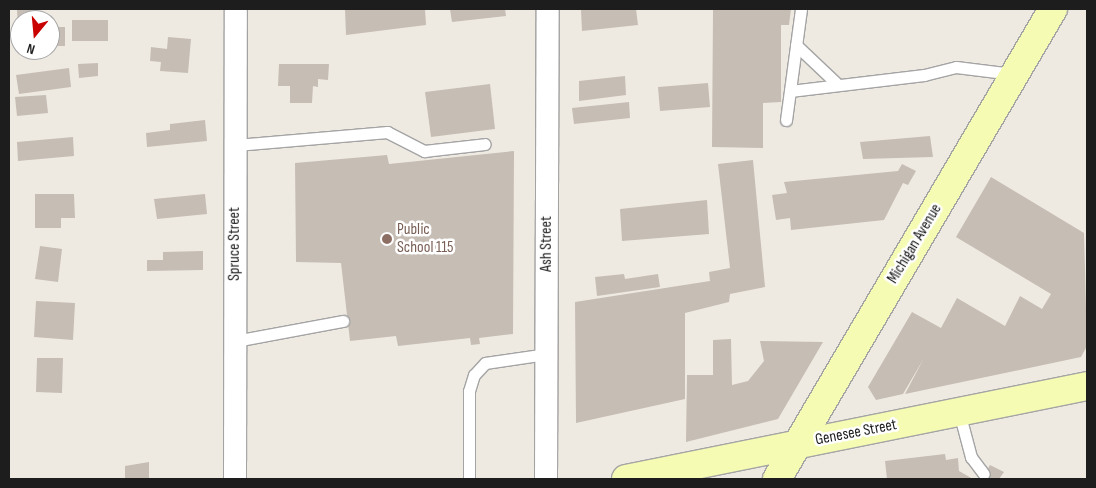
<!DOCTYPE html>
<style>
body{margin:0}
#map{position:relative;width:1096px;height:488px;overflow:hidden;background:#eeeae2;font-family:"Sofia Sans Condensed",sans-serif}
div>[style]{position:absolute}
.building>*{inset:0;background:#c6bdb5}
.roads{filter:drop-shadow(1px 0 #a4a4a4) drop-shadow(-1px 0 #a4a4a4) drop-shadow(0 1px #a4a4a4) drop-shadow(0 -1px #a4a4a4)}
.lane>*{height:11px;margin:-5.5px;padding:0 5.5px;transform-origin:5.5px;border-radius:5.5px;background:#fff}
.street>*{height:22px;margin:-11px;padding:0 11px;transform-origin:11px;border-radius:11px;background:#fff}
.secondary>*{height:28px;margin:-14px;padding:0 14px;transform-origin:14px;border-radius:14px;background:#f6fbb4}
.dots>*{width:14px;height:14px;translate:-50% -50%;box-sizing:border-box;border:2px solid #fff;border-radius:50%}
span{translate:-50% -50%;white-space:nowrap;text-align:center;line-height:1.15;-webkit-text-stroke:5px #fff;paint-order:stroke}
.education-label{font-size:16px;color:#785e54}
.left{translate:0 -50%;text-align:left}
.street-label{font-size:16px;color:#1d1d1d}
.frame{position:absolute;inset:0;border:10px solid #1d1d1d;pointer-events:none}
.north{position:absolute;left:10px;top:10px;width:50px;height:50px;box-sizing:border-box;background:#fff;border:1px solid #a5a5a5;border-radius:50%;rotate:197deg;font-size:14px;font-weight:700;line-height:20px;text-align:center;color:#1d1d1d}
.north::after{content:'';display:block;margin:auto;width:18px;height:22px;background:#c90200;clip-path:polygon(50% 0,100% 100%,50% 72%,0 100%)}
</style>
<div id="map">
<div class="building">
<i style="clip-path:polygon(36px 9px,37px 20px,20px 20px,18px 25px,17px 10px)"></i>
<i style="clip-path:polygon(345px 9px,425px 9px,426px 25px,346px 35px)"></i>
<i style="clip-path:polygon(450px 9px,505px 9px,506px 16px,452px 22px)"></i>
<i style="clip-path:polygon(636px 9px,638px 25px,582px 31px,581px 10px)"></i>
<i style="clip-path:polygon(713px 9px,791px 9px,789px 25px,781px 25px,781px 102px,763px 103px,763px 148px,712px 147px)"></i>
<i style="clip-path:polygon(72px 20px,108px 20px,108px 41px,72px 41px)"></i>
<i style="clip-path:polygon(13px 27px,20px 27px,20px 46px,13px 46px)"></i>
<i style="clip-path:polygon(50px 27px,65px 27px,65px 46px,50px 46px)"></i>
<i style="clip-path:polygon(168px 37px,191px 39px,188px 73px,160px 71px,161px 62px,150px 61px,151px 47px,167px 49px)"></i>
<i style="clip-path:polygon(98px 63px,98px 76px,79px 78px,78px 64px)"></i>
<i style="clip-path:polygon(279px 64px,329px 64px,328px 80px,318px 79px,318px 87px,313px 86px,312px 103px,290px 103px,290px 86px,278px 86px)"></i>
<i style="clip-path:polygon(69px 68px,71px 87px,19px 94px,16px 75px)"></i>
<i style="clip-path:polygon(625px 76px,626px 95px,579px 101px,579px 81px)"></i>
<i style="clip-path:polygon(708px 83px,710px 107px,660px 111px,658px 87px)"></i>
<i style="clip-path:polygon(490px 84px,495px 129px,431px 137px,425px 92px)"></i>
<i style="clip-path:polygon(46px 95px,48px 113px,17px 116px,15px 97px)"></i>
<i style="clip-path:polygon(629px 102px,630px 118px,574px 124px,572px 108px)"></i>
<i style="clip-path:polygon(205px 120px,207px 141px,147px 147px,146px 133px,170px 130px,170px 124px)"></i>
<i style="clip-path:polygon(930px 136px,933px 157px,863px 159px,860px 142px)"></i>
<i style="clip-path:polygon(73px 137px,74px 156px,18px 161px,17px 142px)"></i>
<i style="clip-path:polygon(514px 151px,513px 334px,479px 338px,480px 344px,471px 345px,470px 338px,398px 346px,396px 336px,350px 341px,341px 263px,296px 262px,295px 163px,387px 155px,389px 164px)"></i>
<i style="clip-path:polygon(753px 160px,765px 287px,730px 294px,729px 302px,685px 313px,685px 399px,576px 423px,575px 302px,710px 281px,709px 272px,730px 268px,718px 164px)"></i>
<i style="clip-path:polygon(902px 164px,916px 171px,908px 185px,903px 183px,884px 220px,791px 230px,790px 218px,776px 220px,772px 195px,787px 193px,784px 182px,898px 171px)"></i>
<i style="clip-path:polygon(991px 177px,1084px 233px,1087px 346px,1081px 357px,905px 394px,924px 358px,903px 394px,876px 400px,868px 387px,912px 312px,941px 328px,957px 298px,1005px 326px,1020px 296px,1042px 309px,1051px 294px,956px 237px)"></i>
<i style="clip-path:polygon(35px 194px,74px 194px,75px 218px,61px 218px,61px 228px,35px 228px)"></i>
<i style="clip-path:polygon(205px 194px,207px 214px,157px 219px,154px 199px)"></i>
<i style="clip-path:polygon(707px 200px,709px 234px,622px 241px,620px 209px)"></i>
<i style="clip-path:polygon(40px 246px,62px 249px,58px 282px,35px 279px)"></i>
<i style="clip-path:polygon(203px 251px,203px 270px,147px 271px,147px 260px,163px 260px,163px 252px)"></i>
<i style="clip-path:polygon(624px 274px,625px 279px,658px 274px,660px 287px,597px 296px,595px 277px)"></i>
<i style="clip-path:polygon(36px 301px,75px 303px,73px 340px,34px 337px)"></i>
<i style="clip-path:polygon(731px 339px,732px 385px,748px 381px,764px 361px,760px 341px,823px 342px,778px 419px,686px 442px,687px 375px,713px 375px,713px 340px)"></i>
<i style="clip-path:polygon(37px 358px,63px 358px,62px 393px,36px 392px)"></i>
<i style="clip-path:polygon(945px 454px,946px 460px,958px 458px,959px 471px,973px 479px,887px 479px,885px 461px)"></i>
<i style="clip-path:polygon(149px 462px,149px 479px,125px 479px,125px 466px)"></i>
<i style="clip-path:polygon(990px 465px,1004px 472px,999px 479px,982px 479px)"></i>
</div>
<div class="roads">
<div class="lane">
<i style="left:796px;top:45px;width:55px;rotate:43.5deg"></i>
<i style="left:790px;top:91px;width:135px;rotate:-6.8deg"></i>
<i style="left:924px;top:75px;width:33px;rotate:-14deg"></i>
<i style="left:956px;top:67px;width:57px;rotate:7deg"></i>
<i style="left:786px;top:120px;width:112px;rotate:-82.3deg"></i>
<i style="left:236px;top:145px;width:152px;rotate:-4.9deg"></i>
<i style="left:387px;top:132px;width:42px;rotate:27.2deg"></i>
<i style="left:424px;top:151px;width:61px;rotate:-6.5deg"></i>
<i style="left:235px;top:341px;width:110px;rotate:-10.5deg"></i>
<i style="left:959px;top:412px;width:47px;rotate:75.1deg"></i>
<i style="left:971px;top:457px;width:21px;rotate:53deg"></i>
<i style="left:469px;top:479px;width:88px;rotate:-90deg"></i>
<i style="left:469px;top:391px;width:17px;rotate:-73deg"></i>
<i style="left:474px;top:375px;width:16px;rotate:-47deg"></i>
<i style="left:485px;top:363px;width:63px;rotate:-8.3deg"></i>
</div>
<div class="street">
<i style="left:235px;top:479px;width:470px;rotate:-89.9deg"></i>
<i style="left:546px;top:479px;width:470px;rotate:-89.8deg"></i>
</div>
<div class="secondary">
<i style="left:626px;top:479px;width:470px;rotate:-11.4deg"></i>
<i style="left:777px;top:479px;width:545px;rotate:-59.58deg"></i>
</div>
</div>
<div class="dots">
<i style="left:387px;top:239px;background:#8d6e63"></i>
</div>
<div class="education-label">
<span class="left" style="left:397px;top:239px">Public<br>School 115</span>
</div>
<div class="street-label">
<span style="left:235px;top:244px;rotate:-90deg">Spruce Street</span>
<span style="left:547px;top:244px;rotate:-90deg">Ash Street</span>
<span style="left:915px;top:244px;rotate:-59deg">Michigan Avenue</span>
<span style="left:856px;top:433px;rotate:-11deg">Genesee Street</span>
</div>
<div class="frame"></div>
<div class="north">N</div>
</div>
